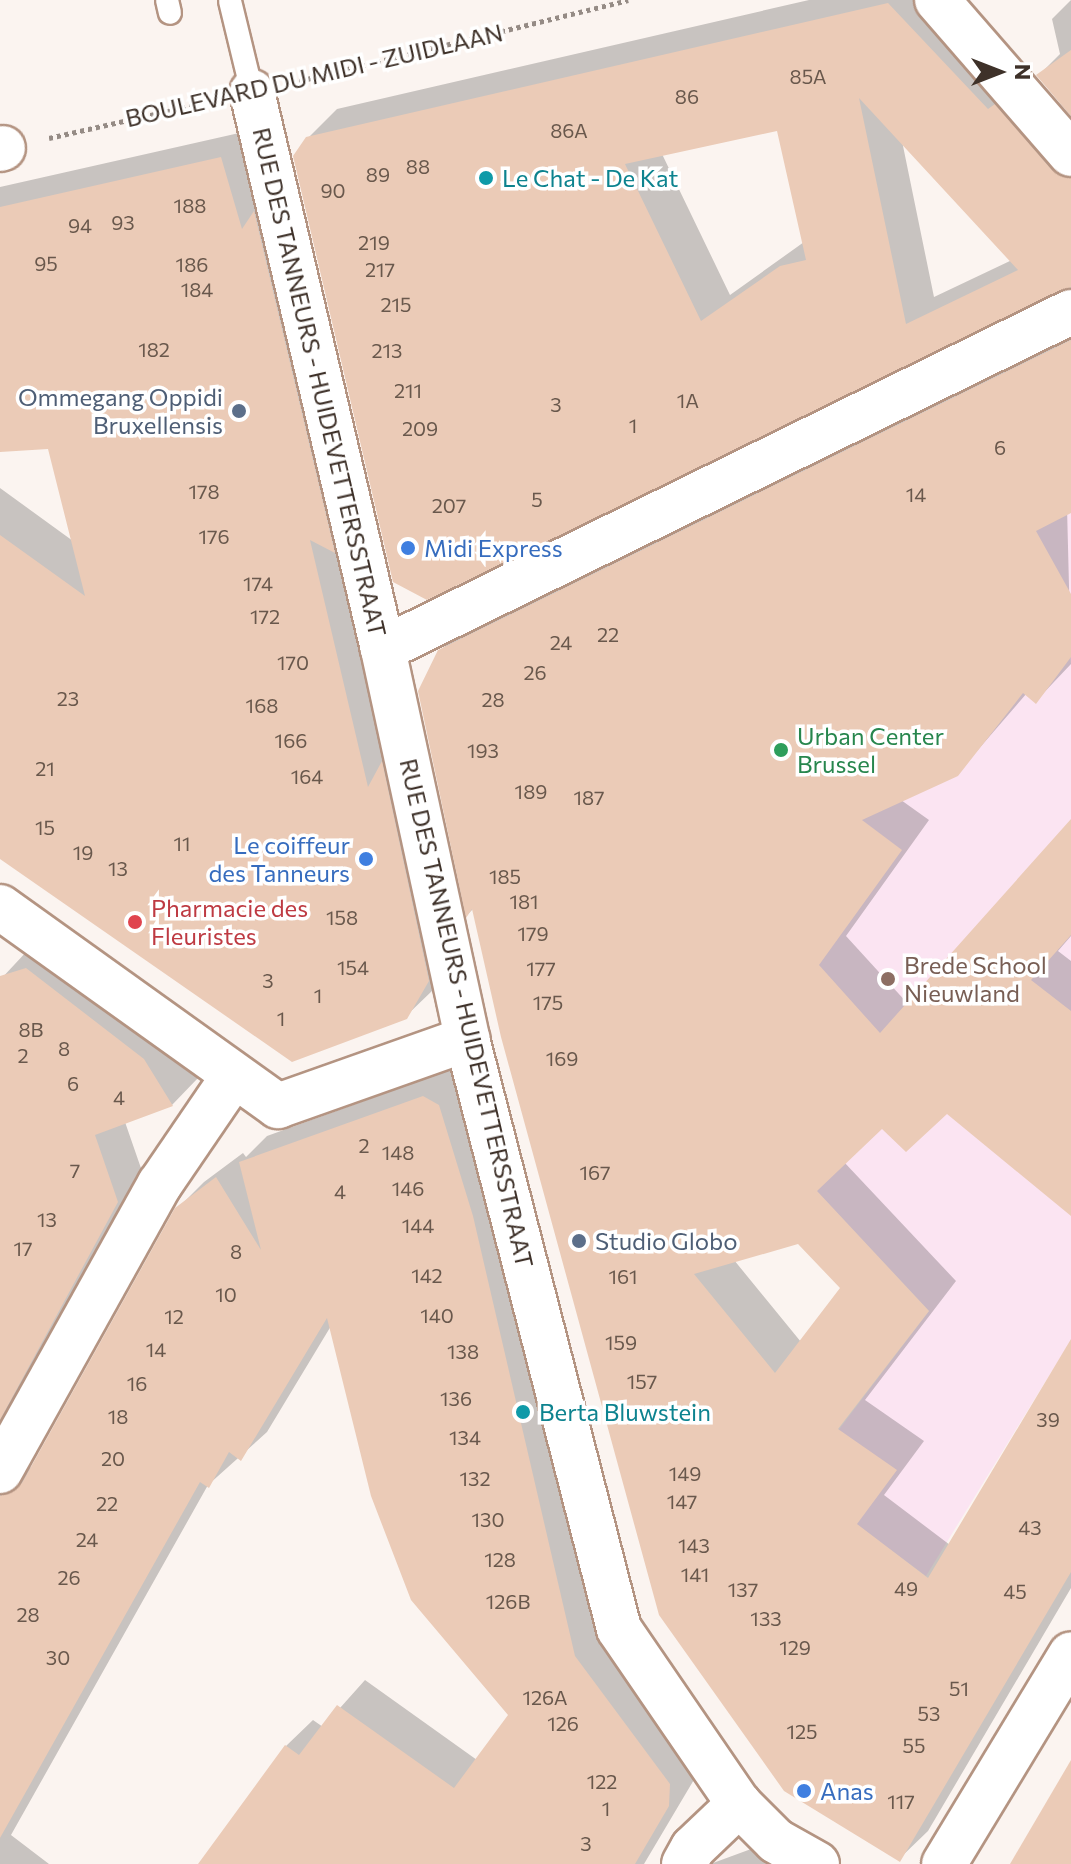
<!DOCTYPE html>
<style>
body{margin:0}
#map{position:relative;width:1071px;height:1864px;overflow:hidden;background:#fbf4f0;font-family:Commissioner,sans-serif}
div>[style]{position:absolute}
.education>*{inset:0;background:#fbe4f2}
.shadow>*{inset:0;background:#0003}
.building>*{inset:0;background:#ebcbb7}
.path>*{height:5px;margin-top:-2.5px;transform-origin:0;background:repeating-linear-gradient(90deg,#958b85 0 4px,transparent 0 8px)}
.roads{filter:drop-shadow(2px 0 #b49482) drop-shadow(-2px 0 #b49482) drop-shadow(0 2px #b49482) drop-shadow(0 -2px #b49482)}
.lane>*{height:22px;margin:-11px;padding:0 11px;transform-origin:11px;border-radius:11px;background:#fff}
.street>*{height:44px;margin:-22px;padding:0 22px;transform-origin:22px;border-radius:22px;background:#fff}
.dots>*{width:22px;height:22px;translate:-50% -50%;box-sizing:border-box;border:4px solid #fff;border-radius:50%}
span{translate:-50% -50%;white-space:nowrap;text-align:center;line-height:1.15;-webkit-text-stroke:7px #fff;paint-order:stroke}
.number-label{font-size:20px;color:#69584c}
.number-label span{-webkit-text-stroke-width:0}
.street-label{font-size:24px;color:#3e3129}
.culture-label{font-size:24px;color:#0d838f}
.left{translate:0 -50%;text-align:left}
.service-label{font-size:24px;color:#4e5e75}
.right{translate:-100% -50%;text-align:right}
.shop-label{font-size:24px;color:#366cbe}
.leisure-label{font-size:24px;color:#27864d}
.health-label{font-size:24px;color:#be3a42}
.education-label{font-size:24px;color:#785e54}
.north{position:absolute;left:959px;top:32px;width:80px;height:80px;-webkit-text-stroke:6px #fff;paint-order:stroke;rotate:90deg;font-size:22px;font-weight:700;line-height:32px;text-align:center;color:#3e3129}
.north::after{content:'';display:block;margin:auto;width:28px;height:36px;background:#3e3129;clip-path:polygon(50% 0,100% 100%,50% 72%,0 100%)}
</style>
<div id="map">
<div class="education">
<i style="clip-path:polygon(1071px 361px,1071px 1340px,926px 1576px,799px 1482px,929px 1311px,781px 1153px,700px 963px)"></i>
</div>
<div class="shadow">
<i style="clip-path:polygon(evenodd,809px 0,940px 0,1071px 131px,1071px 288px,1060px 288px,427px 597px,308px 138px,337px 109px,809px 0,778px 128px,804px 242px,730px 295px,662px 154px,778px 128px,809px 0,902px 141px,1012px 260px,934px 297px,902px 141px)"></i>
<i style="clip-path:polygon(1071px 0,1071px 116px,1038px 76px,1060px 54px,1052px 19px)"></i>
<i style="clip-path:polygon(248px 131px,455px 953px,433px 990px,405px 1017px,0 857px,0 488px,73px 541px,50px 447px,0 450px,0 187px)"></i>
<i style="clip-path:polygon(evenodd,1071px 327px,1071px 503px,1067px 507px,1071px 664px,1036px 701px,1027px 693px,957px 774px,901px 800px,929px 820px,846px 936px,909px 1005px,1071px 825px,1071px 936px,1058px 951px,1071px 961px,1071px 1214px,947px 1112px,882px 1126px,844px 1162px,956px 1281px,865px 1400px,924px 1441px,884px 1495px,950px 1545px,1071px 1344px,1071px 1588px,928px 1831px,899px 1859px,474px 908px,468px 914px,440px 651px,469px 622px,1071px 327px,799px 1242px,842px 1288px,801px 1342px,734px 1260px,799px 1242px)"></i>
<i style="clip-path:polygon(28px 950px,170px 1033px,198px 1078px,172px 1105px,125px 1122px,143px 1174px,5px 1458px,32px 1468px,177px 1209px,204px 1182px,243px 1153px,246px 1157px,267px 1136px,450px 1070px,465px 1079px,601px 1629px,695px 1778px,644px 1864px,200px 1864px,286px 1746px,313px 1720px,323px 1727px,365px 1680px,477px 1760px,510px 1715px,331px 1326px,267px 1432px,208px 1485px,11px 1835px,49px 1864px,0 1864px,0 980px)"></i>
<i style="clip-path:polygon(765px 1844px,797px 1864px,689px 1864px,713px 1863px)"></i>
</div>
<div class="building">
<i style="clip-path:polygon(evenodd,888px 3px,988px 109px,995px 104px,1052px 170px,1071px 178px,1071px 287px,427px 600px,393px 582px,293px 156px,306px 137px,888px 3px,859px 98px,1018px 270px,906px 324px,859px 98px,888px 3px,777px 131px,806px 260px,780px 266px,701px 321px,625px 164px,777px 131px)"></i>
<i style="clip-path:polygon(1071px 50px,1071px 116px,1036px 75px)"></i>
<i style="clip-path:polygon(221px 157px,242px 229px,254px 211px,335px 553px,310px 540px,368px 787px,382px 761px,429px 981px,407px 1019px,292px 1062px,0 859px,0 535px,85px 596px,48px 449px,0 452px,0 207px)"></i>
<i style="clip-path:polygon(evenodd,1071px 340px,1071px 513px,1036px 531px,1071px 594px,1071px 657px,1036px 704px,1023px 693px,958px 776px,862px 820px,902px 850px,819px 965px,880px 1033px,1071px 819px,1071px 935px,1031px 980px,1071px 1011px,1071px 1216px,947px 1114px,906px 1152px,882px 1129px,817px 1191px,929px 1311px,838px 1429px,897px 1470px,857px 1524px,928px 1578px,1071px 1339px,1071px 1572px,900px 1862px,784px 1791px,659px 1615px,501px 1037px,472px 909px,466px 918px,418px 691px,438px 650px,1071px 340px,798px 1244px,840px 1288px,775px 1373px,694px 1274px,798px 1244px)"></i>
<i style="clip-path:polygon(26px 968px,144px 1059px,173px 1106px,95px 1135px,118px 1202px,0 1420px,0 976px)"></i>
<i style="clip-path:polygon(423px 1096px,439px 1105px,473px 1216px,575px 1656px,670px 1784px,669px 1806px,635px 1864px,198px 1864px,285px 1745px,299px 1755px,337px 1705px,454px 1788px,508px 1715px,411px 1600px,371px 1496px,327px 1318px,241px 1461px,229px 1452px,209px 1488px,200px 1482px,0 1838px,0 1496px,22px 1483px,175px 1208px,216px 1177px,261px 1250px,239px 1162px)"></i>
<i style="clip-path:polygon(1071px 1760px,1071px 1864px,1010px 1864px)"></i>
</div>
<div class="path">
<i style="left:299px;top:81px;width:339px;rotate:-13.8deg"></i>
<i style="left:49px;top:138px;width:162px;rotate:-12.8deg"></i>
</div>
<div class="roads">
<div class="lane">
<i style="left:167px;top:0;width:13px;rotate:77deg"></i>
<i style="left:230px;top:1px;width:94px;rotate:76.4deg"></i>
</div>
<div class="street">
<i style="left:937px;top:0;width:204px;rotate:49deg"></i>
<i style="left:252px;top:92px;width:572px;rotate:76.77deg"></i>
<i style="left:383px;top:649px;width:399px;rotate:77.8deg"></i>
<i style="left:467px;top:1039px;width:609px;rotate:75.55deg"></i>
<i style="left:619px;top:1629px;width:212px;rotate:55.6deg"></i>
<i style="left:739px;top:1804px;width:52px;rotate:45deg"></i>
<i style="left:776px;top:1841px;width:47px;rotate:29.3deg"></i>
<i style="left:0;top:149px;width:3px;rotate:-18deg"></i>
<i style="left:383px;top:649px;width:766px;rotate:-26.1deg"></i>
<i style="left:0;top:907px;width:342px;rotate:35.6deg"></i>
<i style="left:278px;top:1106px;width:201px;rotate:-19.5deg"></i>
<i style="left:0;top:1471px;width:329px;rotate:-60.9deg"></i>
<i style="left:160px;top:1184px;width:130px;rotate:-55.7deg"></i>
<i style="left:684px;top:1864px;width:18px;rotate:-61deg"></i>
<i style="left:693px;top:1848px;width:64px;rotate:-43.7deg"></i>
<i style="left:944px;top:1864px;width:245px;rotate:-58.8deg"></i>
</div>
</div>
<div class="dots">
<i style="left:486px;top:178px;background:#0f9aa8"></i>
<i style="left:239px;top:411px;background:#5c6f8a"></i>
<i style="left:408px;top:548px;background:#3f7fe0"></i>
<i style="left:781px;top:750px;background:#2e9e5b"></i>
<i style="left:366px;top:859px;background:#3f7fe0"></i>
<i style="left:135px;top:922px;background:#e0444e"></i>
<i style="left:888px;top:979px;background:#8d6e63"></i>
<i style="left:579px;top:1241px;background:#5c6f8a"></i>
<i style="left:523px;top:1412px;background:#0f9aa8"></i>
<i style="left:804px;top:1791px;background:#3f7fe0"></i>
</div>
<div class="number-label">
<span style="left:808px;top:76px">85A</span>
<span style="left:687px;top:96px">86</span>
<span style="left:569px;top:130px">86A</span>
<span style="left:418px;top:166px">88</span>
<span style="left:378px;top:174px">89</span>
<span style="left:333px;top:190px">90</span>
<span style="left:190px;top:205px">188</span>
<span style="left:123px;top:222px">93</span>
<span style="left:80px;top:225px">94</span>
<span style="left:374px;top:242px">219</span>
<span style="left:46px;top:263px">95</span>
<span style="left:192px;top:264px">186</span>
<span style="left:380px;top:269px">217</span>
<span style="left:197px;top:289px">184</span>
<span style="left:396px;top:304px">215</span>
<span style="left:154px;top:349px">182</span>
<span style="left:387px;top:350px">213</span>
<span style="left:408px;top:390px">211</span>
<span style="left:688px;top:400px">1A</span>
<span style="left:556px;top:404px">3</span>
<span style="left:633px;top:425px">1</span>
<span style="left:420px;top:428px">209</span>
<span style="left:1000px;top:447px">6</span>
<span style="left:204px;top:491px">178</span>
<span style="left:916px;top:494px">14</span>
<span style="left:537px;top:499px">5</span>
<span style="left:449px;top:505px">207</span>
<span style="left:214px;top:536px">176</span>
<span style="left:258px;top:583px">174</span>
<span style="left:265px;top:616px">172</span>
<span style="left:608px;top:634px">22</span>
<span style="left:561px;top:642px">24</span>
<span style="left:293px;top:662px">170</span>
<span style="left:535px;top:672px">26</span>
<span style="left:68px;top:698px">23</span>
<span style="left:493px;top:699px">28</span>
<span style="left:262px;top:705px">168</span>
<span style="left:291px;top:740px">166</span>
<span style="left:483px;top:750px">193</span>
<span style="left:45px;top:768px">21</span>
<span style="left:307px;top:776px">164</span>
<span style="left:531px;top:791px">189</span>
<span style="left:589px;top:797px">187</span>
<span style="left:45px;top:827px">15</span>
<span style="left:182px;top:843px">11</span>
<span style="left:83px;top:852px">19</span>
<span style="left:118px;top:868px">13</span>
<span style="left:505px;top:876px">185</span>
<span style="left:524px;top:901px">181</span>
<span style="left:342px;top:917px">158</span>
<span style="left:533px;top:933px">179</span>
<span style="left:353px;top:967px">154</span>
<span style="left:541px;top:968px">177</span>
<span style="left:268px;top:980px">3</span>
<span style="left:318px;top:995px">1</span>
<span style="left:548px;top:1002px">175</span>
<span style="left:281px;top:1018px">1</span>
<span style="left:31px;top:1029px">8B</span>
<span style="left:64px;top:1048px">8</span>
<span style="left:23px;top:1055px">2</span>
<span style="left:562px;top:1058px">169</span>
<span style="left:73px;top:1083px">6</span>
<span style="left:119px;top:1097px">4</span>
<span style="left:364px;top:1145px">2</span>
<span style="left:398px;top:1152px">148</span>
<span style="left:75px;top:1170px">7</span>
<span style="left:595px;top:1172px">167</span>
<span style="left:408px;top:1188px">146</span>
<span style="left:340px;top:1191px">4</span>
<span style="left:47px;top:1219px">13</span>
<span style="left:418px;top:1225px">144</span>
<span style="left:23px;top:1248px">17</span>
<span style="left:236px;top:1251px">8</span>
<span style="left:427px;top:1275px">142</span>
<span style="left:623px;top:1276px">161</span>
<span style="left:226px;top:1294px">10</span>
<span style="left:437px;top:1315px">140</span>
<span style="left:174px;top:1316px">12</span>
<span style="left:621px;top:1342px">159</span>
<span style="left:156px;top:1349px">14</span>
<span style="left:463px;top:1351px">138</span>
<span style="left:642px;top:1381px">157</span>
<span style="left:137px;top:1383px">16</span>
<span style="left:456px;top:1398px">136</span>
<span style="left:118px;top:1416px">18</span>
<span style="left:1048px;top:1419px">39</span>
<span style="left:465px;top:1437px">134</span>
<span style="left:113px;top:1458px">20</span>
<span style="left:685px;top:1473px">149</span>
<span style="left:475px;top:1478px">132</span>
<span style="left:682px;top:1501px">147</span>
<span style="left:107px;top:1503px">22</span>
<span style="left:488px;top:1519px">130</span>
<span style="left:1030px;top:1527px">43</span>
<span style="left:87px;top:1539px">24</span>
<span style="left:694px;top:1545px">143</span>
<span style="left:500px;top:1559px">128</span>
<span style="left:695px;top:1574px">141</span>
<span style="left:69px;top:1577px">26</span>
<span style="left:906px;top:1588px">49</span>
<span style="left:743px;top:1589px">137</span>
<span style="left:1015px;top:1591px">45</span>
<span style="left:508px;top:1601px">126B</span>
<span style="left:28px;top:1614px">28</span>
<span style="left:766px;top:1618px">133</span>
<span style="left:795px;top:1647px">129</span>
<span style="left:58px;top:1657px">30</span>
<span style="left:959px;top:1688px">51</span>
<span style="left:545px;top:1697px">126A</span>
<span style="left:929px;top:1713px">53</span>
<span style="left:563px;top:1723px">126</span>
<span style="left:802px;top:1731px">125</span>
<span style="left:914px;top:1745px">55</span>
<span style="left:602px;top:1781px">122</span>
<span style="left:901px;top:1801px">117</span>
<span style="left:606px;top:1808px">1</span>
<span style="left:586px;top:1843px">3</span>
</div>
<div class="street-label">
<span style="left:314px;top:75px;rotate:-13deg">BOULEVARD DU MIDI - ZUIDLAAN</span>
<span style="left:320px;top:382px;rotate:77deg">RUE DES TANNEURS - HUIDEVETTERSSTRAAT</span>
<span style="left:467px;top:1013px;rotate:77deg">RUE DES TANNEURS - HUIDEVETTERSSTRAAT</span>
</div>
<div class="culture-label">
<span class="left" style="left:502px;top:178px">Le Chat - De Kat</span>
<span class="left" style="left:539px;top:1412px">Berta Bluwstein</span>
</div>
<div class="service-label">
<span class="right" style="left:223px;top:411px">Ommegang Oppidi<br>Bruxellensis</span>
<span class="left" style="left:595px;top:1241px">Studio Globo</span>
</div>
<div class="shop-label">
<span class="left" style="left:424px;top:548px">Midi Express</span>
<span class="right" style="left:350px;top:859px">Le coiffeur<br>des Tanneurs</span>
<span class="left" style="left:820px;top:1791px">Anas</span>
</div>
<div class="leisure-label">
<span class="left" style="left:797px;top:750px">Urban Center<br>Brussel</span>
</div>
<div class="health-label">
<span class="left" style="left:151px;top:922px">Pharmacie des<br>Fleuristes</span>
</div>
<div class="education-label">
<span class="left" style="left:904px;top:979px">Brede School<br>Nieuwland</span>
</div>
<div class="north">N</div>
</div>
